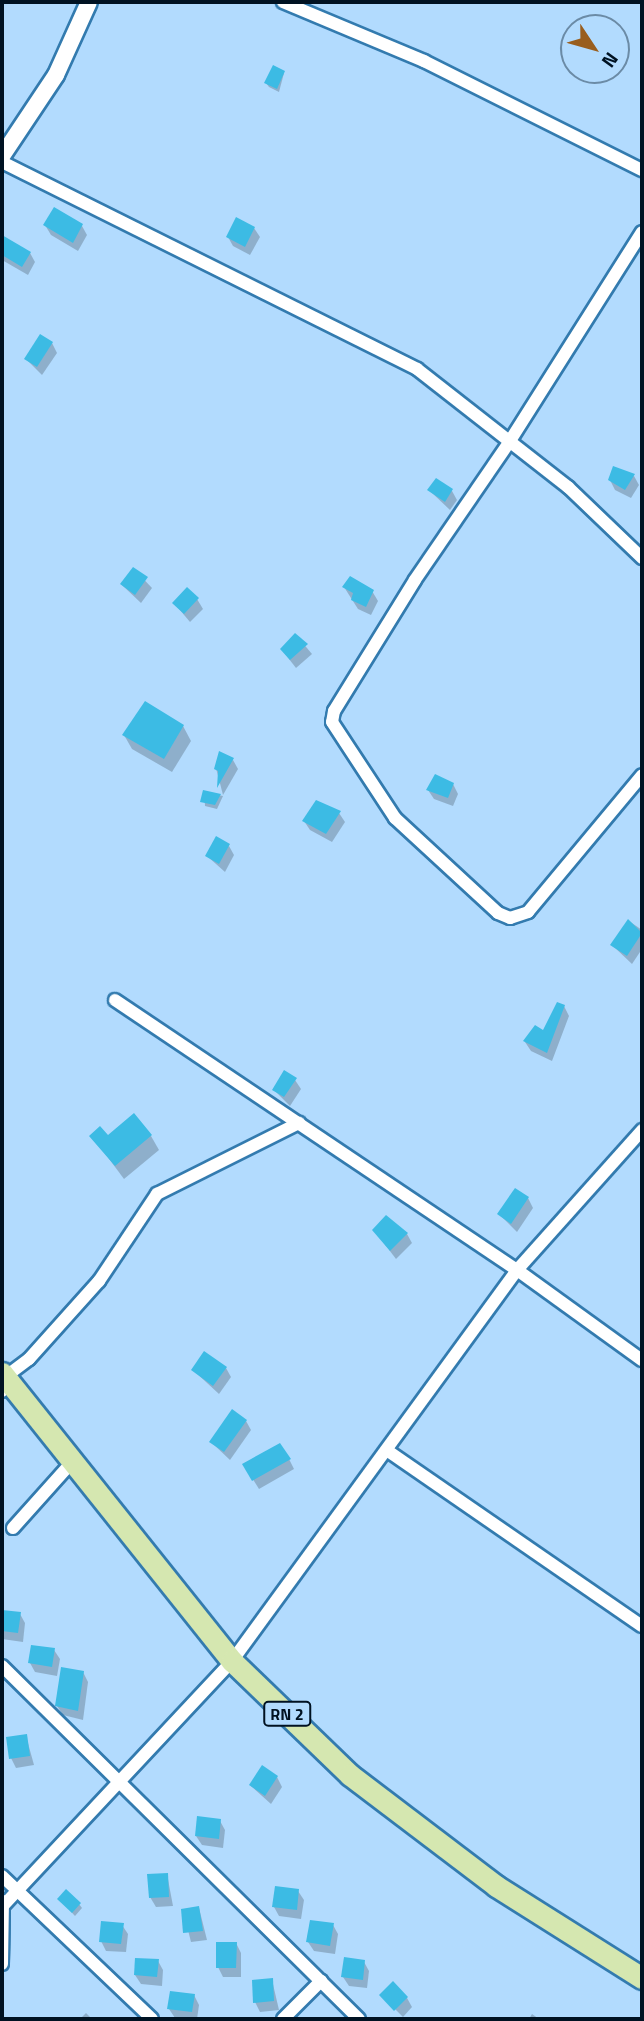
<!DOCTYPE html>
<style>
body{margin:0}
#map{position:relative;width:644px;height:2021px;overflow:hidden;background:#b2dbfe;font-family:"Titillium Web",sans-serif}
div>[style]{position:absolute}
.shadow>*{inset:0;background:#0003}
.building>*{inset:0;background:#3cbbe4}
.roads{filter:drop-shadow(2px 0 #337baf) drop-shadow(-2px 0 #337baf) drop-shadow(0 2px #337baf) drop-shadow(0 -2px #337baf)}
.minor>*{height:12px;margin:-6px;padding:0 6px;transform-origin:6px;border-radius:6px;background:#fff}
.tertiary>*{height:16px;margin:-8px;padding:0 8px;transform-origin:8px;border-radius:8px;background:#fff}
.primary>*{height:21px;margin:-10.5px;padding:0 10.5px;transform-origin:10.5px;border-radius:10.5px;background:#d5e7b0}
span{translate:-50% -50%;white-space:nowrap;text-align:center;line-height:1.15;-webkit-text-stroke:5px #b2dbfe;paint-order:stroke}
.shield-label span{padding:2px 5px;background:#b2dbfe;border:2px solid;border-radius:5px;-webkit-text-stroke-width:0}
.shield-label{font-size:16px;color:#001222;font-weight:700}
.frame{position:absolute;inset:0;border:4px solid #001222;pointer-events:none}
.north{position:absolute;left:560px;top:14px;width:70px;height:70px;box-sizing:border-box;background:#b2dbfe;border:2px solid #6b8ba6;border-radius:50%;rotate:126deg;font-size:19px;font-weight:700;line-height:28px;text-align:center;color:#001222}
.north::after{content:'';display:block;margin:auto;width:24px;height:32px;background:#995e1e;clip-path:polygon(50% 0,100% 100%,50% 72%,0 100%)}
</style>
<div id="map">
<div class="shadow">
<i style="clip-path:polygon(576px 22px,585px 28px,574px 28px,574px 51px,565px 39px)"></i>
<i style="clip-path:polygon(284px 73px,279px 92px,269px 87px,266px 83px)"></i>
<i style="clip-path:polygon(45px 225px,82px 226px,87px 235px,78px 251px,51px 235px)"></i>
<i style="clip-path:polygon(254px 228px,260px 237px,250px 255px,233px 246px,228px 237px)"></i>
<i style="clip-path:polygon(2px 237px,30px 253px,35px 262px,28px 275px,2px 260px)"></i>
<i style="clip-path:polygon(52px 343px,57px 353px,42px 375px,26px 359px)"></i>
<i style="clip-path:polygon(634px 476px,639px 485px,631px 498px,615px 490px,610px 480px)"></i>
<i style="clip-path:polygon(430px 491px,452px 491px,457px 500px,450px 510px)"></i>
<i style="clip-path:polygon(134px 569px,152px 588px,141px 603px,122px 585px)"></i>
<i style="clip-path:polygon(344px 587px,372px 591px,378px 601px,371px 615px,358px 609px)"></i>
<i style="clip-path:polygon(197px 599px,203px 609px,190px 622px,174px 603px)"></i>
<i style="clip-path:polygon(296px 635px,312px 654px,296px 668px,282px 650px)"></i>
<i style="clip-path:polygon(183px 726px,191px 741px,172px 772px,132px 749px,124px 735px)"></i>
<i style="clip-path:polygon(233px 760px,238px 769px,223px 795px,216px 768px)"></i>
<i style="clip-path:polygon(453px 784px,458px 794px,453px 806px,434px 799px,428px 790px)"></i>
<i style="clip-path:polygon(204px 792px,223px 796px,217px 809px,205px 806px)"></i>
<i style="clip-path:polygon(339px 813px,345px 822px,332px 842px,310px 830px,304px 821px)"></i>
<i style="clip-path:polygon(229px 846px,234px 855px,225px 872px,207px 856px)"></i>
<i style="clip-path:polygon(629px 921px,642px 930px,642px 949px,632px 964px,612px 945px)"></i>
<i style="clip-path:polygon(564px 1006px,569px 1016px,552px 1061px,531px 1051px,525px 1042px,543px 1032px)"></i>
<i style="clip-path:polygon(295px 1080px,301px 1089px,290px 1106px,274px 1090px)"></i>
<i style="clip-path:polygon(92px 1136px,151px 1136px,159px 1150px,124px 1179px)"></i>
<i style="clip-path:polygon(528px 1198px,533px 1208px,517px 1232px,499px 1214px)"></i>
<i style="clip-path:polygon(374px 1230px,407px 1234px,412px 1243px,396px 1259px)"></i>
<i style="clip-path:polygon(226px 1368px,231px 1377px,219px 1394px,193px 1370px)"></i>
<i style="clip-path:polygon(246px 1421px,251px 1430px,230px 1460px,211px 1442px)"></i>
<i style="clip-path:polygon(289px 1459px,294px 1469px,259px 1489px,244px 1465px)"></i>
<i style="clip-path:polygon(2px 1612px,20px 1614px,25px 1623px,23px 1642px,2px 1639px)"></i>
<i style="clip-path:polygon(54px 1650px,60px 1659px,57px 1676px,35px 1672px,30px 1663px)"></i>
<i style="clip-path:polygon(83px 1672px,88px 1682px,83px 1720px,63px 1715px,57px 1706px)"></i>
<i style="clip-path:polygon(26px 1736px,34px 1765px,16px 1768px,11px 1758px)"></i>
<i style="clip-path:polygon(277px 1777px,282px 1787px,271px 1804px,251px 1786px)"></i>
<i style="clip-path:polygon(220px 1821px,225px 1830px,223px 1848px,202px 1845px,196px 1836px)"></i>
<i style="clip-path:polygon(167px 1874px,173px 1906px,156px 1907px,150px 1897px)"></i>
<i style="clip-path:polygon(298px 1891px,304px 1900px,301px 1919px,279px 1916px,274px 1907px)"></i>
<i style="clip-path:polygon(59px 1899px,79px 1904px,82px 1908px,75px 1916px)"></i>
<i style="clip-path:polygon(199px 1908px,207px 1940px,191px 1942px,183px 1910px)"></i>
<i style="clip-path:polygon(122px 1925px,128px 1934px,126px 1952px,106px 1951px,101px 1941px)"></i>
<i style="clip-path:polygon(333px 1925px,338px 1934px,335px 1954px,314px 1951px,308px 1942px)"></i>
<i style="clip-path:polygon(236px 1943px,241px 1953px,241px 1977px,223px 1977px,218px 1967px)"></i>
<i style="clip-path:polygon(158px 1961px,163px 1970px,162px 1986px,141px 1984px,135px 1975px)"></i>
<i style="clip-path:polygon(364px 1962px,369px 1971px,367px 1988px,349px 1986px,343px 1977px)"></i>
<i style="clip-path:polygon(272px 1980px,279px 2010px,260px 2012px,255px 2002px)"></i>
<i style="clip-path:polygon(194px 1995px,199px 2005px,197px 2019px,175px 2018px,169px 2009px)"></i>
<i style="clip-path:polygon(381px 1995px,407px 1998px,412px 2007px,403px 2017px)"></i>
<i style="clip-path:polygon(86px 2013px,92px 2019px,80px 2019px)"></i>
<i style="clip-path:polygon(532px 2014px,539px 2019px,529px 2019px)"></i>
</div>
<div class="building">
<i style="clip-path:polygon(273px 65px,285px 71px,277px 89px,264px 83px)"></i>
<i style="clip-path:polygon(54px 207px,83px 224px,73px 243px,43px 225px)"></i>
<i style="clip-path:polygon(236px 217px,255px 227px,245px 247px,226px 237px)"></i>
<i style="clip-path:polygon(2px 235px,31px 252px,22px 267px,2px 255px)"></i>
<i style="clip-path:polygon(40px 334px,53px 342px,37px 367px,24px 359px)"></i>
<i style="clip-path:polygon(613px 466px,635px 474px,625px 490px,608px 480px)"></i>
<i style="clip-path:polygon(436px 478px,453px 489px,445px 502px,427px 490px)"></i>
<i style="clip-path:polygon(133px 567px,148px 577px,135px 595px,120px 584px)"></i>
<i style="clip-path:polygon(350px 576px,374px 590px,366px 607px,351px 600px,353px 593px,342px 587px)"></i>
<i style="clip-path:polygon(187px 587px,199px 598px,184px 614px,172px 603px)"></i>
<i style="clip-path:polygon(295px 633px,308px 644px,290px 660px,280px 649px)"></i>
<i style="clip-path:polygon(145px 701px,184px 725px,164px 759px,122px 735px)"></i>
<i style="clip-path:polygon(219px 751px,234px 758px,217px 788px,218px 771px,214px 769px)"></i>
<i style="clip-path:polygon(435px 774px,454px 783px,448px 798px,426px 790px)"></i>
<i style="clip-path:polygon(203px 790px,221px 794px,215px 805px,200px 802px)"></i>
<i style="clip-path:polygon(316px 800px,341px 811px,326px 834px,302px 821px)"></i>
<i style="clip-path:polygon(216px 836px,230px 844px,219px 864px,205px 856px)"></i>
<i style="clip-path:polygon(628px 919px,642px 933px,627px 956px,610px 945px)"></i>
<i style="clip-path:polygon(557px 1002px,565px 1005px,547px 1053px,523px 1041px,535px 1025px,543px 1030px)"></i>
<i style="clip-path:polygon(284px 1070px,297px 1078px,284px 1097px,272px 1090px)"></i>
<i style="clip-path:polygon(134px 1113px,152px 1135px,115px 1166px,89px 1136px,100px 1126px,108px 1135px)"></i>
<i style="clip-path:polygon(515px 1188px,529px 1197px,511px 1224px,497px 1214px)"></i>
<i style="clip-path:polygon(386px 1215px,408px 1233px,390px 1251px,372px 1230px)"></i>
<i style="clip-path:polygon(204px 1351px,227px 1367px,213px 1386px,191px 1370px)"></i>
<i style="clip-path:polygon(232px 1409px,247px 1420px,224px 1452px,209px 1442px)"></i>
<i style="clip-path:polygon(280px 1443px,291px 1459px,252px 1481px,242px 1464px)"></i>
<i style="clip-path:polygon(2px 1610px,21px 1612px,18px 1633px,2px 1631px)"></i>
<i style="clip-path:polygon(31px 1645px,55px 1648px,52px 1667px,28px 1663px)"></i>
<i style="clip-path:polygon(61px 1667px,84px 1671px,78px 1711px,55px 1706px)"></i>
<i style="clip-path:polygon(27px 1734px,30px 1756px,9px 1759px,6px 1737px)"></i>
<i style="clip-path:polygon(262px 1765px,278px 1776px,265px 1796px,249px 1785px)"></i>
<i style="clip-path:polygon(197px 1816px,221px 1819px,219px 1839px,195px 1836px)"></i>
<i style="clip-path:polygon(168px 1873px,169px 1897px,149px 1898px,147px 1874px)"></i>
<i style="clip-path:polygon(275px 1886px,299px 1889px,297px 1910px,272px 1907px)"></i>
<i style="clip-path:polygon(66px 1889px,81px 1903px,72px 1913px,57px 1899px)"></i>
<i style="clip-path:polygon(199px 1906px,203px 1931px,183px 1933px,181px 1909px)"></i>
<i style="clip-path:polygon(310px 1920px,334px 1923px,330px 1946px,306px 1942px)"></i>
<i style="clip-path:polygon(101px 1921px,124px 1923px,121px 1944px,99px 1942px)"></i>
<i style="clip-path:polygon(216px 1942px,237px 1942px,236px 1968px,216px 1968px)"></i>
<i style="clip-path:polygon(344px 1957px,365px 1960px,363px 1980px,341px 1977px)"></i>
<i style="clip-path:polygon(135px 1958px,159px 1959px,157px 1977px,134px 1975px)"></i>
<i style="clip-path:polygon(273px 1978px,274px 2001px,253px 2003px,252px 1980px)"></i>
<i style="clip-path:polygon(393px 1981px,408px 1997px,394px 2011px,379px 1995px)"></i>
<i style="clip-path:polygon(170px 1991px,195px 1994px,192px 2012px,167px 2009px)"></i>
</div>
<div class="roads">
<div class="minor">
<i style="left:283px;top:2px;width:153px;rotate:22.7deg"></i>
<i style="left:424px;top:61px;width:244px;rotate:26.6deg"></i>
<i style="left:2px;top:162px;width:464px;rotate:26.5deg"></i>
<i style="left:417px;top:369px;width:192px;rotate:38deg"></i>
<i style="left:568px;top:487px;width:103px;rotate:43.8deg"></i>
<i style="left:642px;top:232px;width:247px;rotate:122.3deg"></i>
<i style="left:510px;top:441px;width:168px;rotate:124.4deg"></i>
<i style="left:415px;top:580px;width:154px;rotate:121.7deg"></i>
<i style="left:334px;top:711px;width:11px;rotate:100deg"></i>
<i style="left:332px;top:722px;width:115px;rotate:56.7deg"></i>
<i style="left:395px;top:818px;width:140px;rotate:42.7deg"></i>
<i style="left:498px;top:913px;width:13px;rotate:23deg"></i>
<i style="left:510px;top:918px;width:19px;rotate:-18deg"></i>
<i style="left:528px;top:912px;width:178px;rotate:-50.2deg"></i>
<i style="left:115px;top:1000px;width:484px;rotate:33.9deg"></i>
<i style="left:517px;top:1270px;width:154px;rotate:35.8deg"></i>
<i style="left:2px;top:1391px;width:14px;rotate:-78deg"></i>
<i style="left:5px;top:1377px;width:30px;rotate:-37deg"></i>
<i style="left:29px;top:1359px;width:105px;rotate:-48.1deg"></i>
<i style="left:99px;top:1281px;width:105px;rotate:-56.3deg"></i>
<i style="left:157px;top:1194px;width:159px;rotate:-26.6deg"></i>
<i style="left:388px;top:1451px;width:308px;rotate:34.6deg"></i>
<i style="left:13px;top:1528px;width:90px;rotate:-48.2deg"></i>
<i style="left:2px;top:1666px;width:502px;rotate:44.68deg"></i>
<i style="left:2px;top:1876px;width:207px;rotate:43.6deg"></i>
<i style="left:2px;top:1907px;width:337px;rotate:-46.9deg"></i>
<i style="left:232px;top:1661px;width:484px;rotate:-53.9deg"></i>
<i style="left:517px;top:1270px;width:188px;rotate:-48.2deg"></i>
<i style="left:2px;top:1964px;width:63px;rotate:-89.1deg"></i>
<i style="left:283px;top:2019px;width:54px;rotate:-45deg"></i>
</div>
<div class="tertiary">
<i style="left:2px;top:156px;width:97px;rotate:-56.3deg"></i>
<i style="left:56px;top:75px;width:80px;rotate:-65.7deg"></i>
</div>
<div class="primary">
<i style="left:2px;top:1373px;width:369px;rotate:51.4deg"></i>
<i style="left:232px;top:1661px;width:164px;rotate:44deg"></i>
<i style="left:350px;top:1775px;width:183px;rotate:37.2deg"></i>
<i style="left:496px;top:1886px;width:173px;rotate:32.2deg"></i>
</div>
</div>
<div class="shield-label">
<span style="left:287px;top:1714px">RN 2</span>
</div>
<div class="frame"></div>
<div class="north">N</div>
</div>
